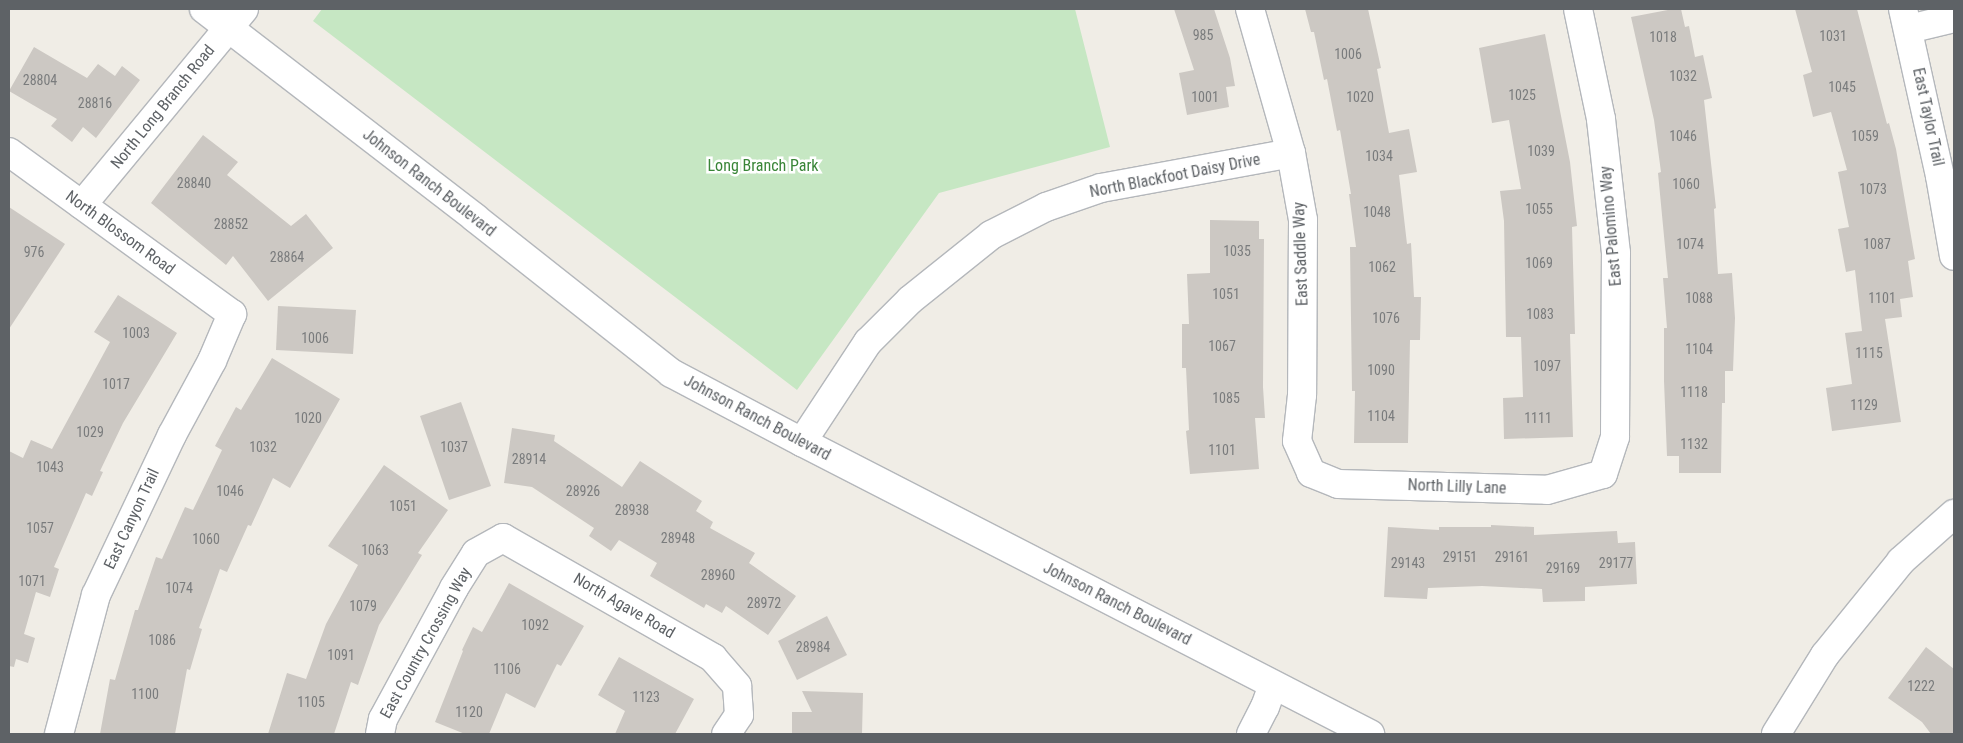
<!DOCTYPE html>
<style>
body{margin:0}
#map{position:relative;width:1963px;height:743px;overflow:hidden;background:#f0ede6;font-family:"Roboto Condensed",sans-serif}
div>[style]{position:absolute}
.green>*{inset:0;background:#c6e7c3}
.building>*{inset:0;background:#ccc8c3}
.roads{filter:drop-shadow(1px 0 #b4b7bb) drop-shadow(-1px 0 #b4b7bb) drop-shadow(0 1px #b4b7bb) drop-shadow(0 -1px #b4b7bb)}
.minor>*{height:28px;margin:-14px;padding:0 14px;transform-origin:14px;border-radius:14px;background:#fff}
span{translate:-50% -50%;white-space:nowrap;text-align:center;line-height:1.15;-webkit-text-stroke:5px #fff;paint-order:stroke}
.number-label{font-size:14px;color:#7a7c7d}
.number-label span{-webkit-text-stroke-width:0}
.street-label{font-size:16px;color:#5e6266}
.park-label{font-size:16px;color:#398537}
.frame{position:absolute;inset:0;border:10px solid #5e6266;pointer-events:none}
</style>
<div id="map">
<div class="green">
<i style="clip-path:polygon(322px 9px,1075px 9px,1110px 147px,939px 193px,797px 390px,313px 21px)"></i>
</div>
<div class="building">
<i style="clip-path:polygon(1174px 9px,1214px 9px,1230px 58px,1235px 86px,1226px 87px,1229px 107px,1187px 115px,1179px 73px,1194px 70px)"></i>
<i style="clip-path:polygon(1305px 9px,1368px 9px,1381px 68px,1377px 69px,1389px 133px,1409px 129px,1417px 172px,1399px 175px,1407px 244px,1411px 243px,1414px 297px,1421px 297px,1420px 340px,1410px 340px,1408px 443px,1354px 443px,1355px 391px,1352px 391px,1350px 247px,1356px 247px,1349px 194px,1351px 194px,1340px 130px,1337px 131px,1327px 79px,1324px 80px,1314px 32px,1311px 32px)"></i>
<i style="clip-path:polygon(1673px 9px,1681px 9px,1685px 27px,1689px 26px,1695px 57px,1703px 55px,1712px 98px,1704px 100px,1716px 208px,1714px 209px,1718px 274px,1732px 273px,1735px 318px,1733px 371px,1725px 371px,1725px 403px,1722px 403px,1721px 473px,1679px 473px,1679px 456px,1667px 456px,1664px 381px,1664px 328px,1667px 328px,1663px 278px,1668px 278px,1658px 173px,1661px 172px,1654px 120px,1631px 17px)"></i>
<i style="clip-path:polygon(1795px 9px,1857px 9px,1887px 124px,1889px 123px,1896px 149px,1915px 259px,1908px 261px,1913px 297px,1900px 299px,1902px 317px,1885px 319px,1901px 422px,1832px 431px,1826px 388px,1852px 384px,1845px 333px,1862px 331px,1855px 270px,1846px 272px,1838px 229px,1849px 227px,1838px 172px,1847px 170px,1831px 112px,1813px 117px,1803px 75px,1812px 72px)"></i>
<i style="clip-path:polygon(1545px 34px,1570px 162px,1577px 226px,1572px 227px,1575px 334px,1570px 334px,1573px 437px,1504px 439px,1503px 398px,1523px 397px,1521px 337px,1506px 337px,1504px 221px,1500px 191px,1521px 189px,1509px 120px,1492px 123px,1479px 48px)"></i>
<i style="clip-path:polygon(34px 47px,87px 78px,98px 64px,115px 76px,122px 66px,140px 80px,96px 138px,83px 127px,72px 142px,51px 126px,57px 119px,9px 91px)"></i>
<i style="clip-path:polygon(203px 135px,238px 162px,227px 175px,291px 226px,306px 214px,333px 248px,268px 301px,233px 256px,226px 265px,151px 203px)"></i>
<i style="clip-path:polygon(9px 207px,65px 244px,9px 329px)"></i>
<i style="clip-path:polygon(1210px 220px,1259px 221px,1259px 239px,1264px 239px,1263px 387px,1265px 418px,1255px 418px,1259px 469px,1190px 474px,1186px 431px,1189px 430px,1186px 368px,1182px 368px,1182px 324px,1189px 324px,1187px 274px,1210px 273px)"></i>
<i style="clip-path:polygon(118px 295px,177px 333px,123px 423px,100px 471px,103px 472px,92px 496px,86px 493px,54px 567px,59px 569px,50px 597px,36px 592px,24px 634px,35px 638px,28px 663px,16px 659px,14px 667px,9px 666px,9px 451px,23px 458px,31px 440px,52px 449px,110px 342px,94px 332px)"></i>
<i style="clip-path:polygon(278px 306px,356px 310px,353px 354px,276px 350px)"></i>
<i style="clip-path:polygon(272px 358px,340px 399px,290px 488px,273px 478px,251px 526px,248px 525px,227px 572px,220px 569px,199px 628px,202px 629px,190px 670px,187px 669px,175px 734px,100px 734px,110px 679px,115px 680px,135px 610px,138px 610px,156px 557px,162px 559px,185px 507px,193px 510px,222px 450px,215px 446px,236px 407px,241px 410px)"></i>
<i style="clip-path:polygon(461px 402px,491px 486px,449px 500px,420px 416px)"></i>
<i style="clip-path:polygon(512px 428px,555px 435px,554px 441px,622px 487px,640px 461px,702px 501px,696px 511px,713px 522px,710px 528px,755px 553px,749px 563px,796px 596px,768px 635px,726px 606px,722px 613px,706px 604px,704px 608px,650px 576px,657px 563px,619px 540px,611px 551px,589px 536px,594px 528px,532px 487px,504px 483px)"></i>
<i style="clip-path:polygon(384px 465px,448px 510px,418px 553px,422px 555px,379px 625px,358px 685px,351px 682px,334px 734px,268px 734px,287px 673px,306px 679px,326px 624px,358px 565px,328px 546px)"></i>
<i style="clip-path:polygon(1491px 525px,1534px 527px,1534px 535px,1617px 531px,1618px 543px,1635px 542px,1637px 584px,1585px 587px,1585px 601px,1543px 602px,1542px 589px,1482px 586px,1428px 588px,1427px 599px,1384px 597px,1388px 527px,1439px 530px,1439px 527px,1491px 527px)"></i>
<i style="clip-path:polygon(509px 583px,584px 626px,561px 666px,557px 664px,535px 708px,506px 693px,489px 734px,465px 734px,435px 722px,463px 651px,462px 650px,473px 627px,482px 632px)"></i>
<i style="clip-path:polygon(827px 616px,847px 655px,797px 680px,778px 641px)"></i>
<i style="clip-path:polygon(1926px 647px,1954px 669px,1954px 734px,1931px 734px,1922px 722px,1888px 698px)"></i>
<i style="clip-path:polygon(619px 657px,694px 699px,675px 734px,615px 734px,625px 711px,598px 695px)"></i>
<i style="clip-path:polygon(802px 691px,863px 693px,862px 734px,792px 733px,792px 712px,812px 712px)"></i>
</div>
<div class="roads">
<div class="minor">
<i style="left:204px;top:9px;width:342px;rotate:37.6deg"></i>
<i style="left:475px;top:218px;width:250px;rotate:38.3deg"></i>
<i style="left:671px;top:373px;width:148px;rotate:27.8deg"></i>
<i style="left:802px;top:442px;width:639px;rotate:27.21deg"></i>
<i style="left:1250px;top:9px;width:150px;rotate:74.1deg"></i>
<i style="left:1291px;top:153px;width:68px;rotate:79.8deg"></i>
<i style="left:1303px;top:220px;width:175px;rotate:90.3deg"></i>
<i style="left:1302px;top:395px;width:46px;rotate:96.2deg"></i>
<i style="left:1297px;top:441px;width:35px;rotate:66deg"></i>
<i style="left:1311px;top:473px;width:29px;rotate:22deg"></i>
<i style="left:1338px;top:484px;width:209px;rotate:1.6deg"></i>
<i style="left:1547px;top:490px;width:58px;rotate:-15.9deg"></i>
<i style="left:1603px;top:474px;width:39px;rotate:-72deg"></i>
<i style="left:1615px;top:437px;width:184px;rotate:-89.7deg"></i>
<i style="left:1616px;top:253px;width:135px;rotate:-96.4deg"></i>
<i style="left:1601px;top:119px;width:112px;rotate:-101.8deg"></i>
<i style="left:1903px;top:9px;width:171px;rotate:77.5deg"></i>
<i style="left:1940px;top:176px;width:81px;rotate:80.1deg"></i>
<i style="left:1909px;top:29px;width:46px;rotate:-13.7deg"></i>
<i style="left:9px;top:152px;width:276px;rotate:36deg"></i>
<i style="left:232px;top:314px;width:51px;rotate:113.1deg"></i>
<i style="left:212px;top:361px;width:84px;rotate:118.4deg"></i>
<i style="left:172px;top:435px;width:177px;rotate:115.4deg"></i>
<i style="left:96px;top:595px;width:144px;rotate:104.9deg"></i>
<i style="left:82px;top:205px;width:254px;rotate:-50.4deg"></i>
<i style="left:802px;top:442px;width:120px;rotate:-56.6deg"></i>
<i style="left:868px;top:342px;width:59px;rotate:-45deg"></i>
<i style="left:910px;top:300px;width:104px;rotate:-38.7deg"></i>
<i style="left:991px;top:235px;width:62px;rotate:-27deg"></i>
<i style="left:1046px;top:207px;width:58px;rotate:-19.1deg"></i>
<i style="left:1101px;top:188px;width:193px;rotate:-10.4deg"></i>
<i style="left:380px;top:734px;width:15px;rotate:-79deg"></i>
<i style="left:383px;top:719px;width:149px;rotate:-61.5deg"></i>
<i style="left:454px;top:588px;width:41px;rotate:-57.8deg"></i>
<i style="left:476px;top:553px;width:31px;rotate:-29deg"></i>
<i style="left:503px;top:538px;width:242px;rotate:29.7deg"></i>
<i style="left:713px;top:658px;width:37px;rotate:49deg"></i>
<i style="left:737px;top:686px;width:29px;rotate:86deg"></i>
<i style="left:739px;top:715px;width:23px;rotate:124deg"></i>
<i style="left:1251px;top:734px;width:30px;rotate:-63deg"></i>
<i style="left:1265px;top:707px;width:23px;rotate:-70deg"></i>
<i style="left:1776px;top:734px;width:93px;rotate:-58.2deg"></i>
<i style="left:1825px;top:655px;width:121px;rotate:-51deg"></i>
<i style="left:1901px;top:561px;width:71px;rotate:-41.6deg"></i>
</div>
</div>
<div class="number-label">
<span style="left:1203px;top:35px">985</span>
<span style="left:1833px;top:36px">1031</span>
<span style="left:1663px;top:37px">1018</span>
<span style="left:1348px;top:54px">1006</span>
<span style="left:1683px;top:76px">1032</span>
<span style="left:40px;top:80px">28804</span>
<span style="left:1842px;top:87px">1045</span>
<span style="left:1522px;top:95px">1025</span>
<span style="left:1205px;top:97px">1001</span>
<span style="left:1360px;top:97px">1020</span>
<span style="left:95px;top:103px">28816</span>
<span style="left:1683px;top:136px">1046</span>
<span style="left:1865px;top:136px">1059</span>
<span style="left:1541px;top:151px">1039</span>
<span style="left:1379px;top:156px">1034</span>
<span style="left:194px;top:183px">28840</span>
<span style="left:1686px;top:184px">1060</span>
<span style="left:1873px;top:189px">1073</span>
<span style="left:1539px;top:209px">1055</span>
<span style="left:1377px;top:212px">1048</span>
<span style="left:231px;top:224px">28852</span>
<span style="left:1690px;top:244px">1074</span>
<span style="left:1877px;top:244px">1087</span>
<span style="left:1237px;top:251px">1035</span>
<span style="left:34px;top:252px">976</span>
<span style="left:287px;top:257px">28864</span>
<span style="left:1539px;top:263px">1069</span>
<span style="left:1382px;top:267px">1062</span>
<span style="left:1226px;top:294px">1051</span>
<span style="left:1699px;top:298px">1088</span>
<span style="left:1882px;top:298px">1101</span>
<span style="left:1540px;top:314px">1083</span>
<span style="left:1386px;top:318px">1076</span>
<span style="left:136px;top:333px">1003</span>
<span style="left:315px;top:338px">1006</span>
<span style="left:1222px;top:346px">1067</span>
<span style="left:1699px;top:349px">1104</span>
<span style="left:1869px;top:353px">1115</span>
<span style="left:1547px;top:366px">1097</span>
<span style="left:1381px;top:370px">1090</span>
<span style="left:116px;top:384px">1017</span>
<span style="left:1694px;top:392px">1118</span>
<span style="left:1226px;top:398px">1085</span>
<span style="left:1864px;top:405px">1129</span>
<span style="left:1381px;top:416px">1104</span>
<span style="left:308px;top:418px">1020</span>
<span style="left:1538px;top:418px">1111</span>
<span style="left:90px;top:432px">1029</span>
<span style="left:1694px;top:444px">1132</span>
<span style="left:263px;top:447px">1032</span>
<span style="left:454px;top:447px">1037</span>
<span style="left:1222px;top:450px">1101</span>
<span style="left:529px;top:459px">28914</span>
<span style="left:50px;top:467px">1043</span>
<span style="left:230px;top:491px">1046</span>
<span style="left:583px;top:491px">28926</span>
<span style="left:403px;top:506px">1051</span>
<span style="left:632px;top:510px">28938</span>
<span style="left:40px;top:528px">1057</span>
<span style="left:678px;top:538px">28948</span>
<span style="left:206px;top:539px">1060</span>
<span style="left:375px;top:550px">1063</span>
<span style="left:1460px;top:557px">29151</span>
<span style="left:1512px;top:557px">29161</span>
<span style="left:1408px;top:563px">29143</span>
<span style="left:1616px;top:563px">29177</span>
<span style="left:1563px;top:568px">29169</span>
<span style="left:718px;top:575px">28960</span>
<span style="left:32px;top:581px">1071</span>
<span style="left:179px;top:588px">1074</span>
<span style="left:764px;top:603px">28972</span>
<span style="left:363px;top:606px">1079</span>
<span style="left:535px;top:625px">1092</span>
<span style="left:162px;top:640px">1086</span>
<span style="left:813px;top:647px">28984</span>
<span style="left:341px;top:655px">1091</span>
<span style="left:507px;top:669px">1106</span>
<span style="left:1921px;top:686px">1222</span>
<span style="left:145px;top:694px">1100</span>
<span style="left:646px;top:697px">1123</span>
<span style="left:311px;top:702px">1105</span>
<span style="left:469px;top:712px">1120</span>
</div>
<div class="street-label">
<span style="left:163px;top:107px;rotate:-51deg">North Long Branch Road</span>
<span style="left:1928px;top:117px;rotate:78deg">East Taylor Trail</span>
<span style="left:1175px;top:176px;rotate:-11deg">North Blackfoot Daisy Drive</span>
<span style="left:429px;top:183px;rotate:38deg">Johnson Ranch Boulevard</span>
<span style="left:1611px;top:226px;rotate:-95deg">East Palomino Way</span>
<span style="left:120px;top:233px;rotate:36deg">North Blossom Road</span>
<span style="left:1301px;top:254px;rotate:-92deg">East Saddle Way</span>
<span style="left:757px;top:418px;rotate:28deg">Johnson Ranch Boulevard</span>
<span style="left:1457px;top:487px;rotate:2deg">North Lilly Lane</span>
<span style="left:132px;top:519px;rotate:-65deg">East Canyon Trail</span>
<span style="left:1117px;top:604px;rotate:27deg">Johnson Ranch Boulevard</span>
<span style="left:624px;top:606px;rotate:30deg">North Agave Road</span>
<span style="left:426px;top:643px;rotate:-61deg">East Country Crossing Way</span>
</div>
<div class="park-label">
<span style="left:763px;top:166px">Long Branch Park</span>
</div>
<div class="frame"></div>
</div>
